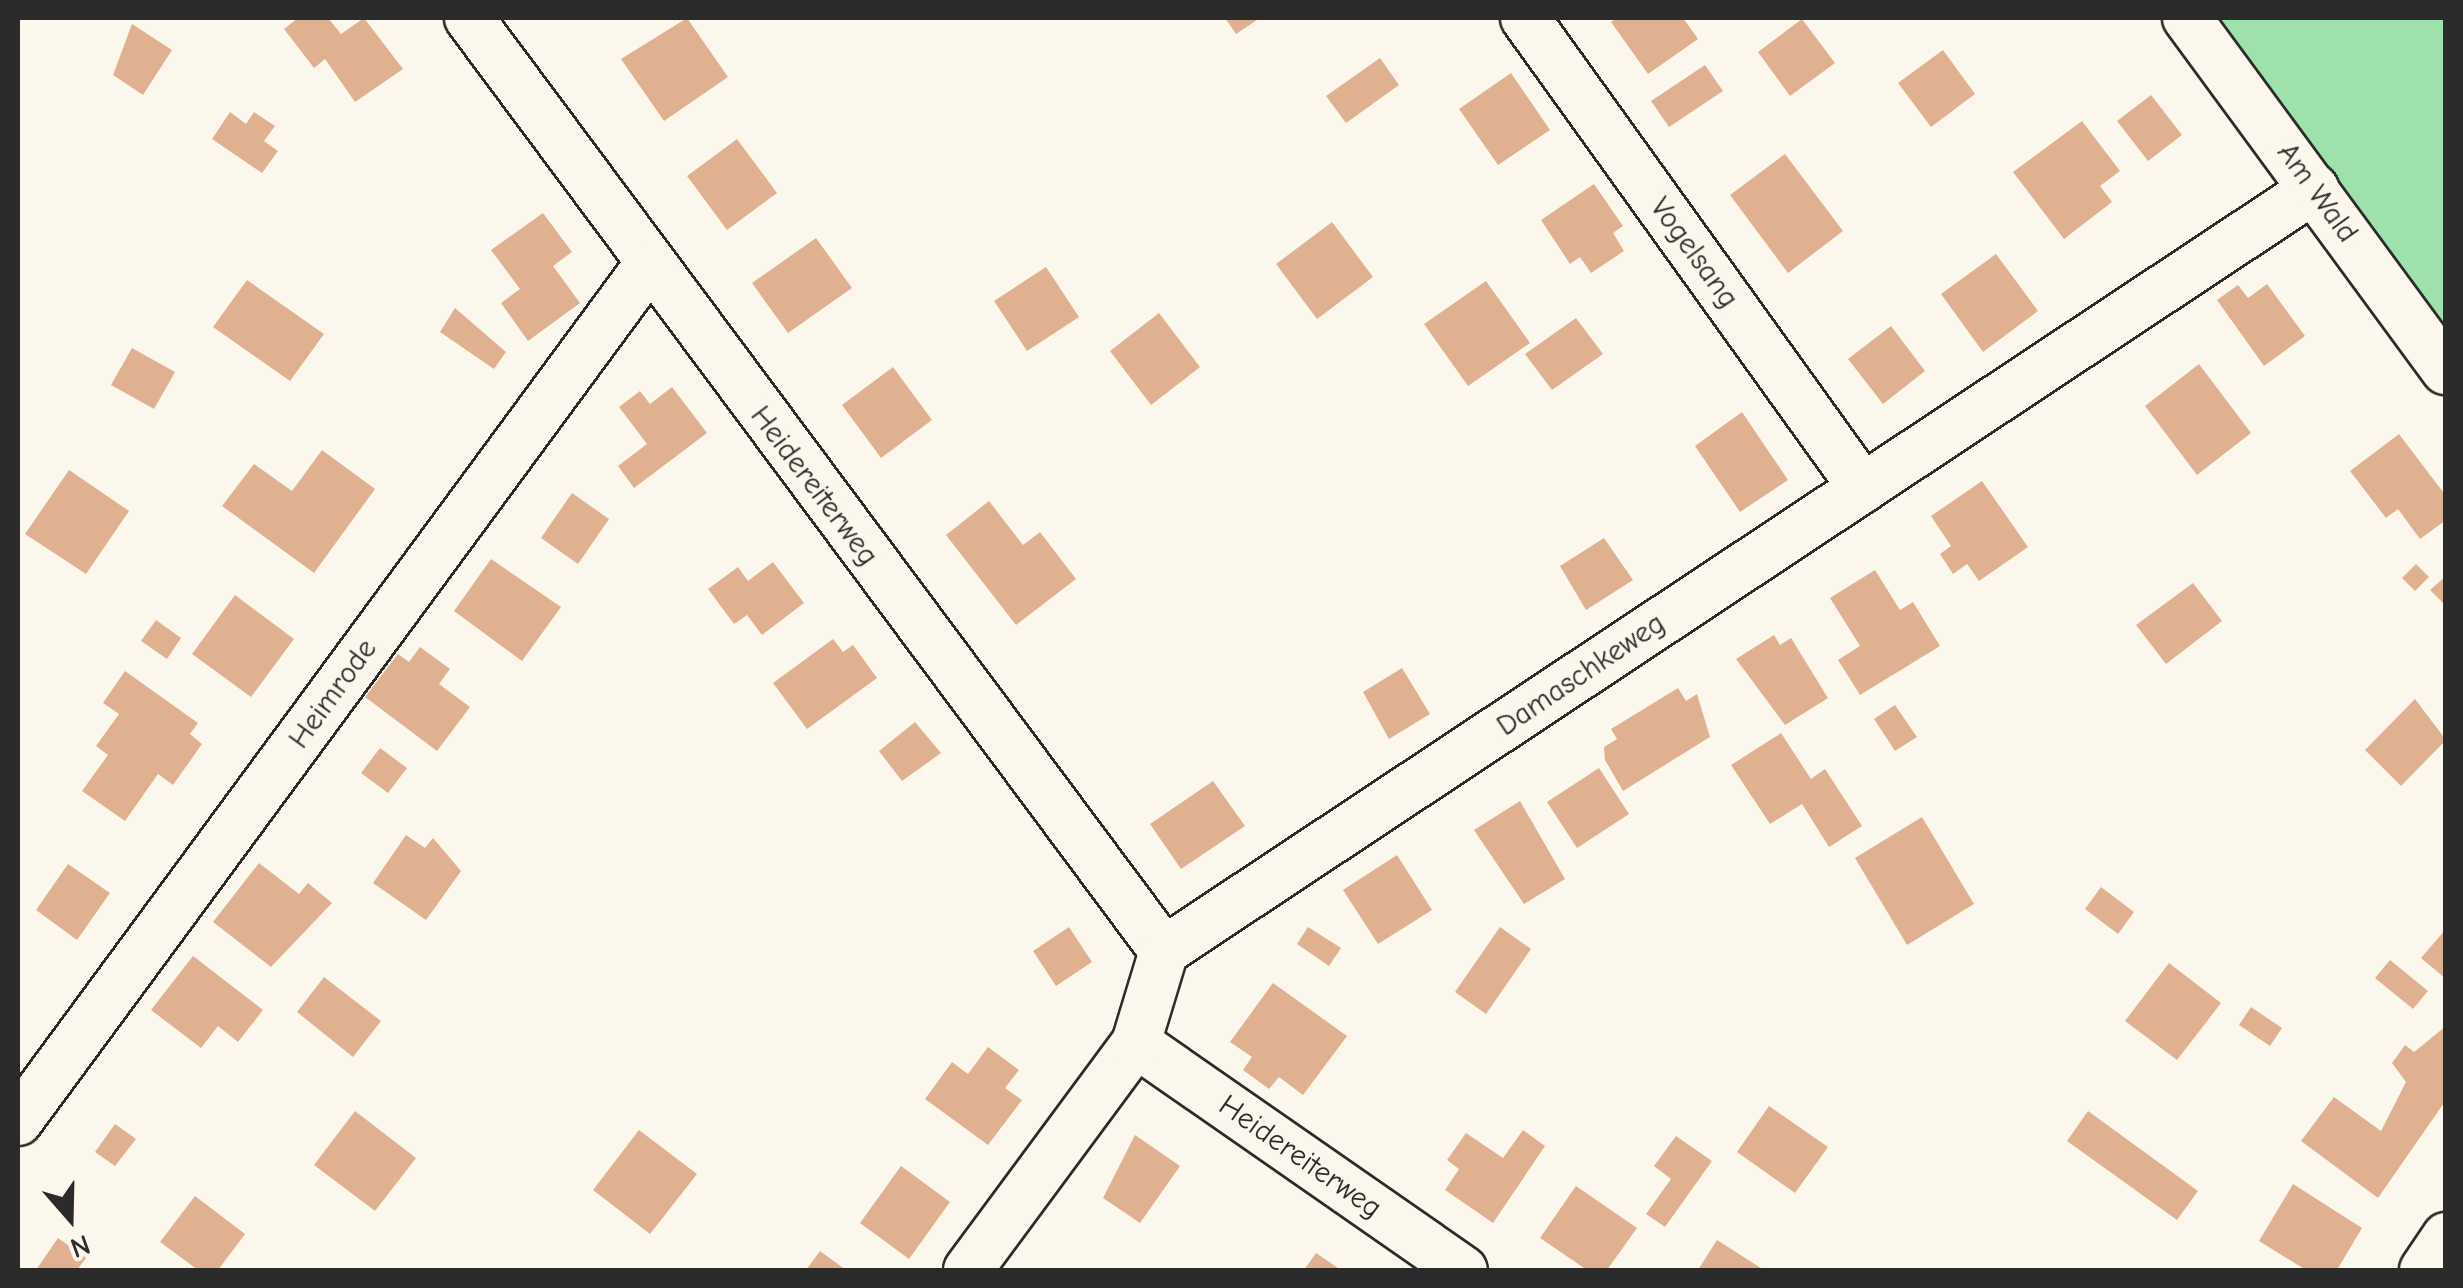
<!DOCTYPE html>
<style>
body{margin:0}
#map{position:relative;width:2463px;height:1288px;overflow:hidden;background:#fbf7ec;font-family:"Comic Neue",sans-serif}
div>[style]{position:absolute}
.green>*{inset:0;background:#9ee1ac}
.building>*{inset:0;background:#e0b191}
.roads{filter:drop-shadow(2px 0 #2b2b2b) drop-shadow(-2px 0 #2b2b2b) drop-shadow(0 2px #2b2b2b) drop-shadow(0 -2px #2b2b2b)}
.street>*{height:48px;margin:-24px;padding:0 24px;transform-origin:24px;border-radius:24px;background:#fbf7ec}
span{translate:-50% -50%;white-space:nowrap;text-align:center;line-height:1.15;-webkit-text-stroke:10px #fbf7ec;paint-order:stroke}
.street-label{font-size:30px;color:#2b2b2b}
.frame{position:absolute;inset:0;border:20px solid #2b2b2b;pointer-events:none}
.north{position:absolute;left:20px;top:1168px;width:100px;height:100px;-webkit-text-stroke:8px #fbf7ec;paint-order:stroke;rotate:160deg;font-size:28px;font-weight:700;line-height:40px;text-align:center;color:#2b2b2b}
.north::after{content:'';display:block;margin:auto;width:35px;height:45px;background:#2b2b2b;clip-path:polygon(50% 0,100% 100%,50% 72%,0 100%)}
</style>
<div id="map">
<div class="green">
<i style="clip-path:polygon(2196px 18px,2445px 18px,2445px 359px)"></i>
</div>
<div class="building">
<i style="clip-path:polygon(298px 18px,328px 18px,341px 34px,364px 18px,403px 69px,355px 102px,325px 59px,314px 68px,284px 29px)"></i>
<i style="clip-path:polygon(687px 18px,728px 77px,664px 121px,621px 59px)"></i>
<i style="clip-path:polygon(1225px 18px,1260px 18px,1236px 34px)"></i>
<i style="clip-path:polygon(1617px 18px,1683px 18px,1698px 39px,1648px 74px,1611px 22px)"></i>
<i style="clip-path:polygon(1802px 19px,1835px 63px,1790px 96px,1758px 52px)"></i>
<i style="clip-path:polygon(132px 24px,172px 50px,143px 95px,113px 75px)"></i>
<i style="clip-path:polygon(1943px 50px,1975px 94px,1931px 127px,1898px 83px)"></i>
<i style="clip-path:polygon(1380px 58px,1399px 85px,1346px 123px,1326px 96px)"></i>
<i style="clip-path:polygon(1705px 65px,1723px 91px,1669px 127px,1651px 101px)"></i>
<i style="clip-path:polygon(1511px 73px,1550px 130px,1498px 165px,1459px 109px)"></i>
<i style="clip-path:polygon(2151px 95px,2182px 135px,2148px 161px,2117px 121px)"></i>
<i style="clip-path:polygon(230px 112px,246px 124px,254px 112px,275px 126px,264px 141px,278px 151px,262px 173px,212px 139px)"></i>
<i style="clip-path:polygon(2082px 121px,2120px 171px,2100px 186px,2112px 202px,2064px 239px,2013px 172px)"></i>
<i style="clip-path:polygon(737px 139px,777px 193px,727px 230px,687px 176px)"></i>
<i style="clip-path:polygon(1785px 154px,1843px 231px,1788px 273px,1730px 195px)"></i>
<i style="clip-path:polygon(1594px 184px,1623px 226px,1613px 233px,1624px 251px,1591px 273px,1580px 257px,1570px 264px,1541px 220px)"></i>
<i style="clip-path:polygon(543px 213px,572px 252px,553px 266px,580px 303px,528px 341px,501px 303px,520px 289px,491px 250px)"></i>
<i style="clip-path:polygon(1332px 222px,1373px 277px,1317px 319px,1276px 264px)"></i>
<i style="clip-path:polygon(816px 238px,852px 288px,788px 333px,752px 283px)"></i>
<i style="clip-path:polygon(1996px 254px,2038px 311px,1983px 352px,1941px 294px)"></i>
<i style="clip-path:polygon(1046px 267px,1079px 317px,1027px 351px,994px 301px)"></i>
<i style="clip-path:polygon(247px 280px,324px 334px,290px 381px,213px 327px)"></i>
<i style="clip-path:polygon(1486px 281px,1530px 343px,1468px 386px,1424px 324px)"></i>
<i style="clip-path:polygon(2267px 284px,2305px 336px,2264px 366px,2217px 300px,2238px 285px,2248px 298px)"></i>
<i style="clip-path:polygon(455px 308px,506px 352px,494px 369px,440px 332px)"></i>
<i style="clip-path:polygon(1159px 313px,1200px 367px,1151px 405px,1110px 351px)"></i>
<i style="clip-path:polygon(1576px 318px,1603px 354px,1552px 390px,1525px 354px)"></i>
<i style="clip-path:polygon(1891px 326px,1925px 371px,1883px 404px,1848px 359px)"></i>
<i style="clip-path:polygon(132px 348px,175px 372px,154px 409px,111px 385px)"></i>
<i style="clip-path:polygon(2199px 364px,2251px 433px,2197px 475px,2145px 406px)"></i>
<i style="clip-path:polygon(893px 367px,932px 420px,881px 458px,842px 405px)"></i>
<i style="clip-path:polygon(672px 387px,707px 433px,634px 488px,618px 466px,647px 444px,619px 407px,640px 391px,650px 404px)"></i>
<i style="clip-path:polygon(1742px 412px,1788px 480px,1740px 512px,1695px 446px)"></i>
<i style="clip-path:polygon(2399px 434px,2446px 496px,2446px 520px,2420px 539px,2398px 509px,2386px 518px,2350px 471px)"></i>
<i style="clip-path:polygon(322px 450px,375px 489px,314px 573px,222px 506px,254px 464px,292px 491px)"></i>
<i style="clip-path:polygon(69px 470px,129px 511px,86px 574px,25px 534px)"></i>
<i style="clip-path:polygon(1982px 481px,2028px 547px,1979px 581px,1967px 564px,1953px 574px,1940px 554px,1951px 546px,1931px 516px)"></i>
<i style="clip-path:polygon(572px 493px,609px 519px,578px 564px,541px 538px)"></i>
<i style="clip-path:polygon(989px 501px,1023px 545px,1040px 532px,1076px 579px,1016px 625px,946px 535px)"></i>
<i style="clip-path:polygon(1604px 538px,1633px 580px,1586px 610px,1560px 566px)"></i>
<i style="clip-path:polygon(491px 559px,561px 607px,522px 661px,454px 611px)"></i>
<i style="clip-path:polygon(773px 562px,804px 603px,762px 635px,747px 615px,734px 624px,708px 589px,738px 567px,748px 581px)"></i>
<i style="clip-path:polygon(2416px 564px,2429px 577px,2415px 591px,2402px 578px)"></i>
<i style="clip-path:polygon(1875px 570px,1900px 610px,1913px 602px,1940px 646px,1860px 695px,1838px 660px,1860px 646px,1830px 598px)"></i>
<i style="clip-path:polygon(2446px 576px,2446px 606px,2430px 590px)"></i>
<i style="clip-path:polygon(2193px 583px,2222px 621px,2166px 664px,2136px 625px)"></i>
<i style="clip-path:polygon(235px 595px,294px 639px,251px 697px,192px 654px)"></i>
<i style="clip-path:polygon(156px 620px,181px 638px,167px 659px,141px 641px)"></i>
<i style="clip-path:polygon(1774px 635px,1780px 645px,1791px 638px,1828px 698px,1785px 725px,1736px 659px)"></i>
<i style="clip-path:polygon(833px 639px,843px 652px,853px 645px,877px 678px,807px 729px,773px 683px)"></i>
<i style="clip-path:polygon(420px 647px,450px 669px,439px 684px,470px 707px,437px 751px,365px 697px,398px 654px,409px 662px)"></i>
<i style="clip-path:polygon(1402px 668px,1430px 714px,1389px 739px,1363px 692px)"></i>
<i style="clip-path:polygon(125px 671px,198px 723px,190px 734px,202px 744px,173px 785px,158px 774px,125px 821px,82px 791px,108px 755px,96px 746px,119px 714px,103px 703px)"></i>
<i style="clip-path:polygon(1678px 688px,1686px 701px,1697px 694px,1710px 737px,1623px 791px,1605px 760px,1604px 747px,1617px 739px,1611px 729px)"></i>
<i style="clip-path:polygon(2415px 699px,2446px 740px,2401px 786px,2365px 750px)"></i>
<i style="clip-path:polygon(1895px 705px,1917px 737px,1895px 751px,1874px 719px)"></i>
<i style="clip-path:polygon(915px 722px,941px 753px,902px 781px,879px 751px)"></i>
<i style="clip-path:polygon(1781px 733px,1811px 779px,1825px 769px,1862px 826px,1829px 847px,1802px 804px,1770px 824px,1731px 765px)"></i>
<i style="clip-path:polygon(380px 748px,407px 768px,388px 793px,361px 773px)"></i>
<i style="clip-path:polygon(1599px 768px,1629px 814px,1577px 848px,1547px 802px)"></i>
<i style="clip-path:polygon(1213px 781px,1245px 826px,1181px 869px,1150px 824px)"></i>
<i style="clip-path:polygon(1520px 801px,1565px 879px,1524px 904px,1474px 830px)"></i>
<i style="clip-path:polygon(1922px 817px,1974px 904px,1907px 945px,1855px 858px)"></i>
<i style="clip-path:polygon(406px 835px,425px 848px,433px 838px,461px 871px,426px 920px,373px 883px)"></i>
<i style="clip-path:polygon(1397px 855px,1432px 910px,1378px 944px,1343px 890px)"></i>
<i style="clip-path:polygon(259px 863px,299px 894px,308px 883px,332px 903px,271px 967px,213px 922px)"></i>
<i style="clip-path:polygon(68px 864px,110px 893px,77px 940px,36px 910px)"></i>
<i style="clip-path:polygon(2101px 887px,2134px 912px,2118px 934px,2085px 909px)"></i>
<i style="clip-path:polygon(1069px 927px,1092px 962px,1056px 986px,1033px 951px)"></i>
<i style="clip-path:polygon(1308px 927px,1341px 948px,1329px 966px,1297px 944px)"></i>
<i style="clip-path:polygon(1500px 927px,1531px 949px,1486px 1014px,1455px 992px)"></i>
<i style="clip-path:polygon(2446px 929px,2446px 979px,2421px 958px)"></i>
<i style="clip-path:polygon(193px 956px,263px 1010px,238px 1042px,218px 1026px,201px 1048px,151px 1010px)"></i>
<i style="clip-path:polygon(2390px 960px,2428px 991px,2413px 1009px,2375px 978px)"></i>
<i style="clip-path:polygon(2169px 963px,2221px 1003px,2177px 1060px,2125px 1021px)"></i>
<i style="clip-path:polygon(324px 977px,381px 1021px,353px 1057px,297px 1012px)"></i>
<i style="clip-path:polygon(1273px 983px,1347px 1036px,1303px 1095px,1279px 1077px,1269px 1089px,1243px 1070px,1252px 1057px,1230px 1042px)"></i>
<i style="clip-path:polygon(2251px 1007px,2282px 1028px,2270px 1046px,2239px 1025px)"></i>
<i style="clip-path:polygon(2446px 1026px,2446px 1100px,2378px 1198px,2301px 1141px,2334px 1097px,2381px 1131px,2406px 1082px,2392px 1063px,2405px 1045px,2414px 1052px)"></i>
<i style="clip-path:polygon(988px 1047px,1019px 1070px,1005px 1088px,1022px 1100px,988px 1145px,925px 1099px,952px 1062px,968px 1074px)"></i>
<i style="clip-path:polygon(1769px 1106px,1828px 1147px,1795px 1193px,1737px 1152px)"></i>
<i style="clip-path:polygon(355px 1111px,416px 1158px,375px 1211px,314px 1165px)"></i>
<i style="clip-path:polygon(2088px 1111px,2198px 1191px,2177px 1220px,2067px 1141px)"></i>
<i style="clip-path:polygon(115px 1124px,136px 1139px,115px 1166px,95px 1152px)"></i>
<i style="clip-path:polygon(639px 1130px,697px 1174px,650px 1234px,593px 1190px)"></i>
<i style="clip-path:polygon(1523px 1130px,1545px 1146px,1493px 1223px,1445px 1190px,1459px 1169px,1447px 1160px,1466px 1133px,1503px 1158px)"></i>
<i style="clip-path:polygon(1135px 1135px,1180px 1166px,1140px 1223px,1103px 1198px)"></i>
<i style="clip-path:polygon(1676px 1136px,1712px 1161px,1665px 1227px,1646px 1214px,1671px 1179px,1654px 1166px)"></i>
<i style="clip-path:polygon(901px 1166px,950px 1202px,909px 1259px,860px 1223px)"></i>
<i style="clip-path:polygon(2293px 1184px,2362px 1228px,2337px 1270px,2306px 1270px,2259px 1241px)"></i>
<i style="clip-path:polygon(1576px 1186px,1637px 1228px,1607px 1270px,1587px 1270px,1540px 1238px)"></i>
<i style="clip-path:polygon(195px 1196px,245px 1234px,218px 1270px,198px 1270px,160px 1242px)"></i>
<i style="clip-path:polygon(58px 1238px,86px 1258px,77px 1270px,36px 1270px)"></i>
<i style="clip-path:polygon(1717px 1240px,1764px 1270px,1698px 1270px)"></i>
<i style="clip-path:polygon(820px 1251px,846px 1270px,806px 1270px)"></i>
<i style="clip-path:polygon(1316px 1253px,1341px 1270px,1304px 1270px)"></i>
</div>
<div class="roads">
<div class="street">
<i style="left:469px;top:18px;width:1163px;rotate:53.32deg"></i>
<i style="left:1525px;top:18px;width:579px;rotate:54.28deg"></i>
<i style="left:2187px;top:18px;width:437px;rotate:53.7deg"></i>
<i style="left:1136px;top:1043px;width:398px;rotate:34.8deg"></i>
<i style="left:18px;top:1121px;width:1062px;rotate:-53.62deg"></i>
<i style="left:968px;top:1270px;width:282px;rotate:-53.5deg"></i>
<i style="left:1136px;top:1043px;width:96px;rotate:-73.1deg"></i>
<i style="left:1164px;top:951px;width:1380px;rotate:-33.53deg"></i>
<i style="left:2424px;top:1270px;width:40px;rotate:-56deg"></i>
</div>
</div>
<div class="street-label">
<span style="left:2317px;top:193px;rotate:54deg">Am Wald</span>
<span style="left:1694px;top:253px;rotate:54deg">Vogelsang</span>
<span style="left:814px;top:486px;rotate:53deg">Heidereiterweg</span>
<span style="left:1581px;top:675px;rotate:-34deg">Damaschkeweg</span>
<span style="left:333px;top:694px;rotate:-54deg">Heimrode</span>
<span style="left:1300px;top:1157px;rotate:35deg">Heidereiterweg</span>
</div>
<div class="frame"></div>
<div class="north">N</div>
</div>
